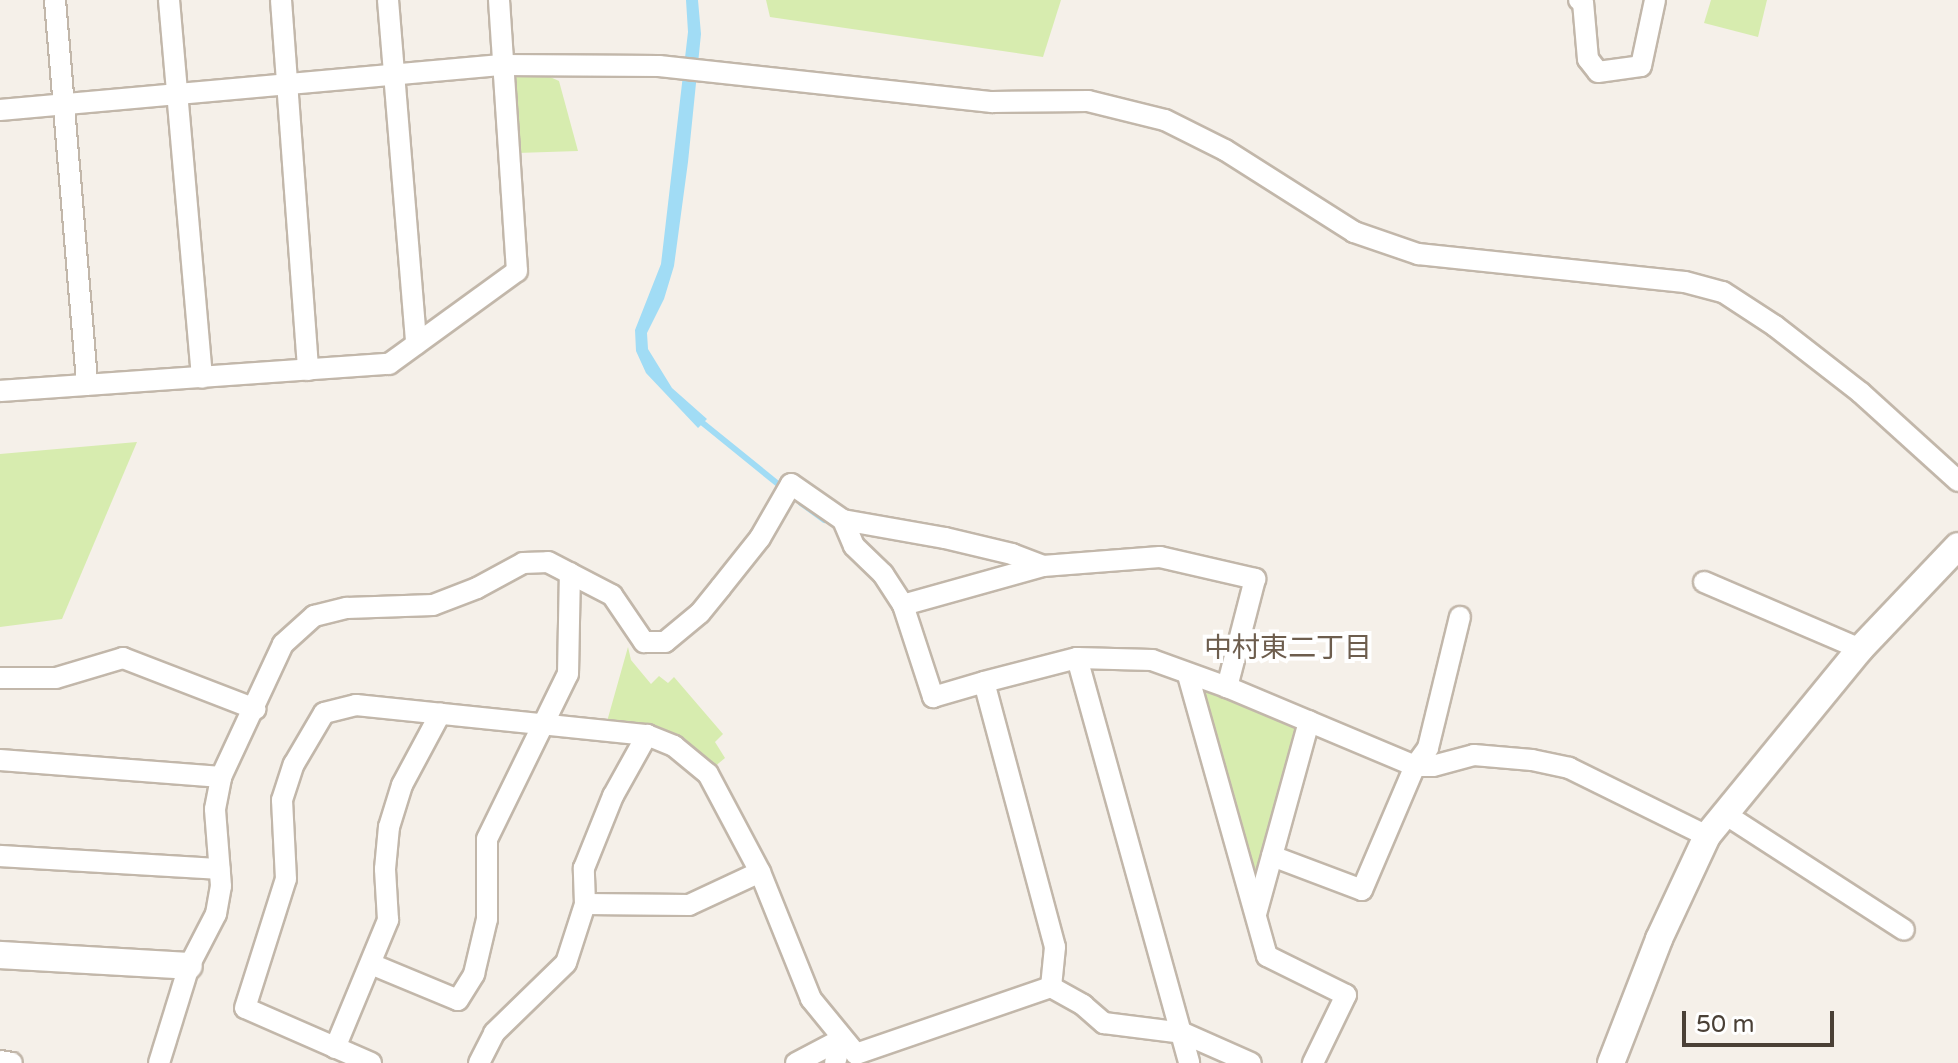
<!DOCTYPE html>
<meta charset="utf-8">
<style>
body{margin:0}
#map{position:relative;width:1958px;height:1063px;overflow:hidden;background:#f5f0e9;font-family:"Varela Round","Noto Sans JP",sans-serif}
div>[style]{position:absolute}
.green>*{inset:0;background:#d7ecaf}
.water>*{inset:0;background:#a1dcf5}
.stream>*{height:6px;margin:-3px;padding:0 3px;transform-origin:3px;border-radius:3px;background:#a1dcf5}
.roads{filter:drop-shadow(2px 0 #c2b7aa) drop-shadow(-2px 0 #c2b7aa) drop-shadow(0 2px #c2b7aa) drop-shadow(0 -2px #c2b7aa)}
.minor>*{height:20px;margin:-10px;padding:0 10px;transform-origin:10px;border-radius:10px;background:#fff}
.tertiary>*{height:26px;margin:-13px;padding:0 13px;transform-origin:13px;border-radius:13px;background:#fff}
span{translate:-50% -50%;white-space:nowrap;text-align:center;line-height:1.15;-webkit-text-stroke:8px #fff;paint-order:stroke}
.neighbourhood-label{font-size:28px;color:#6d5d4d}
.scale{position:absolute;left:1682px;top:1011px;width:152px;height:36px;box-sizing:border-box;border:4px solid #4a4036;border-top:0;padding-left:10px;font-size:24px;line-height:28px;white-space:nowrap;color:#4a4036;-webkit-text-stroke:6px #fff;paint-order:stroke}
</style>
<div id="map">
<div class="green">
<i style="clip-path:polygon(766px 0,1061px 0,1043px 57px,770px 17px)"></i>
<i style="clip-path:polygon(1711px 0,1767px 0,1758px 37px,1704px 23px)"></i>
<i style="clip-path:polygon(507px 71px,541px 73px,559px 81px,578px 151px,517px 153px)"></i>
<i style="clip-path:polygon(137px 442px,62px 619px,0 627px,0 454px)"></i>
<i style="clip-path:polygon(628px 647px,631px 660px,651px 684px,659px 676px,668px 683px,674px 677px,723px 734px,715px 742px,725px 758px,713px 768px,606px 725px)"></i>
<i style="clip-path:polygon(1193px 680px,1303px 724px,1256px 904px)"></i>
</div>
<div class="water">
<i style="clip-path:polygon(686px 0,698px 0,701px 34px,688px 162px,674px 266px,664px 299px,647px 333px,648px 349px,672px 388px,707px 419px,698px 428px,646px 373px,636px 351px,635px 330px,661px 264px,688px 32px)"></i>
</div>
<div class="stream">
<i style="left:699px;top:420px;width:108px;rotate:39deg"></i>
<i style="left:801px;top:503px;width:29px;rotate:36deg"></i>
</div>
<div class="roads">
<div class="minor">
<i style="left:55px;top:0;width:386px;rotate:85.2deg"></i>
<i style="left:169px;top:0;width:379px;rotate:85deg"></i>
<i style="left:281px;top:0;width:371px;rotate:85.8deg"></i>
<i style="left:388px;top:0;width:345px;rotate:85.3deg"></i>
<i style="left:1579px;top:0;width:4px;rotate:27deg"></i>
<i style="left:1583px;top:2px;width:57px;rotate:85deg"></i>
<i style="left:1588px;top:59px;width:16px;rotate:52deg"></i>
<i style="left:1598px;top:72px;width:43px;rotate:-7.9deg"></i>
<i style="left:1641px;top:66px;width:67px;rotate:-78deg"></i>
<i style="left:0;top:110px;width:503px;rotate:-5.13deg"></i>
<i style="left:501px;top:65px;width:158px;rotate:0.4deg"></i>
<i style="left:659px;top:66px;width:335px;rotate:6.2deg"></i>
<i style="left:992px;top:102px;width:96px;rotate:-0.6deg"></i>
<i style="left:1088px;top:101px;width:79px;rotate:13.9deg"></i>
<i style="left:1165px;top:120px;width:67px;rotate:26.6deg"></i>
<i style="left:1225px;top:150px;width:153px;rotate:32.4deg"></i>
<i style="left:1354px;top:232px;width:68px;rotate:19deg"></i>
<i style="left:1418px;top:254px;width:268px;rotate:6deg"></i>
<i style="left:1685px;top:282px;width:39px;rotate:15deg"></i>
<i style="left:1723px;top:292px;width:62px;rotate:33.2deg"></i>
<i style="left:1775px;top:326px;width:109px;rotate:37.9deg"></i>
<i style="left:1861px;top:393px;width:131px;rotate:42.2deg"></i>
<i style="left:0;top:391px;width:390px;rotate:-4deg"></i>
<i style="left:389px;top:364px;width:158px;rotate:-36deg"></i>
<i style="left:517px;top:271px;width:272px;rotate:-93.8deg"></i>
<i style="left:843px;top:520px;width:104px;rotate:10deg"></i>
<i style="left:945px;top:538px;width:69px;rotate:13.4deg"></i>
<i style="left:1012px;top:554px;width:33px;rotate:21deg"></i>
<i style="left:1704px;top:582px;width:170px;rotate:23.2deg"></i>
<i style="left:903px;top:605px;width:145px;rotate:-15.6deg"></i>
<i style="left:1043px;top:566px;width:117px;rotate:-4.4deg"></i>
<i style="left:1160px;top:557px;width:98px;rotate:13deg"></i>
<i style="left:1255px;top:579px;width:112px;rotate:104.5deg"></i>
<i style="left:1077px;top:658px;width:420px;rotate:74.5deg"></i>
<i style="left:1188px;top:675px;width:292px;rotate:74.3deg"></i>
<i style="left:1267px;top:956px;width:88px;rotate:26.3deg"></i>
<i style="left:1346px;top:995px;width:76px;rotate:115.9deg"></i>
<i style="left:0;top:678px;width:56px"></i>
<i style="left:56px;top:678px;width:70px;rotate:-16.6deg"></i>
<i style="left:123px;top:658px;width:142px;rotate:21.1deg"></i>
<i style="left:0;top:760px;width:222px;rotate:4.4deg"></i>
<i style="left:1725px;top:814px;width:213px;rotate:32.9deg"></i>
<i style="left:0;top:856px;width:220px;rotate:3.4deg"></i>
<i style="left:1272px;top:856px;width:96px;rotate:20.7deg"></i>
<i style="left:1362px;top:890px;width:135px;rotate:-66.9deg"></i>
<i style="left:1415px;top:766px;width:22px;rotate:-54deg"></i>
<i style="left:1428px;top:748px;width:135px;rotate:-76.3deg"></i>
<i style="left:585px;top:904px;width:104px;rotate:0.6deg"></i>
<i style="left:689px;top:905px;width:78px;rotate:-24.9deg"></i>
<i style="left:1256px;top:914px;width:200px;rotate:-74.6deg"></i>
<i style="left:371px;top:964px;width:94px;rotate:22.5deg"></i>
<i style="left:458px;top:1000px;width:31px;rotate:-58deg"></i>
<i style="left:474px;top:974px;width:57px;rotate:-76.7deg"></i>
<i style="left:487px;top:919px;width:80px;rotate:-90deg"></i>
<i style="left:487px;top:839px;width:184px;rotate:-63.9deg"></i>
<i style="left:568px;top:674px;width:101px;rotate:-88.9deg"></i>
<i style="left:1051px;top:987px;width:40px;rotate:-84.3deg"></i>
<i style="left:1055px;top:947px;width:274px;rotate:-105deg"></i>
<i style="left:984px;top:682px;width:96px;rotate:-14.5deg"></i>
<i style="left:1077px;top:658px;width:75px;rotate:1.5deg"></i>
<i style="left:1152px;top:660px;width:80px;rotate:19.8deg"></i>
<i style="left:1227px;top:687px;width:204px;rotate:22.8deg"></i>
<i style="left:1415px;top:766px;width:18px"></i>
<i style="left:1433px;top:766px;width:42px;rotate:-15deg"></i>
<i style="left:1474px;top:755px;width:58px;rotate:4.9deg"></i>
<i style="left:1532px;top:760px;width:38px;rotate:12deg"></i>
<i style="left:1569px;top:768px;width:154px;rotate:26.2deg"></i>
<i style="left:335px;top:1048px;width:139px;rotate:-67.5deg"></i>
<i style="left:388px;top:920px;width:51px;rotate:-93.4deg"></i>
<i style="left:385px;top:869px;width:42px;rotate:-84.6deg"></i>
<i style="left:389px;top:827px;width:44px;rotate:-72.8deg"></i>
<i style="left:402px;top:785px;width:81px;rotate:-61.8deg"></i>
<i style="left:0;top:1061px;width:12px;rotate:9deg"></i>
<i style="left:159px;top:1063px;width:102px;rotate:-72.8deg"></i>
<i style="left:189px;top:966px;width:59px;rotate:-62.6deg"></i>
<i style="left:216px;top:914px;width:28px;rotate:-80deg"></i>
<i style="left:221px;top:886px;width:77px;rotate:-94.5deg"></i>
<i style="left:215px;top:809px;width:33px;rotate:-79deg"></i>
<i style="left:221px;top:777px;width:147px;rotate:-65deg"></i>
<i style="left:283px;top:644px;width:42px;rotate:-42.1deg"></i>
<i style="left:314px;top:616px;width:34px;rotate:-14deg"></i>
<i style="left:347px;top:608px;width:86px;rotate:-2deg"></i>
<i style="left:433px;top:605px;width:47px;rotate:-21.1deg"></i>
<i style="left:477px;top:588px;width:52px;rotate:-28.5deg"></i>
<i style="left:523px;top:563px;width:25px;rotate:-2deg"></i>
<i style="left:548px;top:562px;width:72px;rotate:27.3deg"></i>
<i style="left:612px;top:595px;width:57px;rotate:55.8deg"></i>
<i style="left:644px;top:642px;width:21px"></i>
<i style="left:665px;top:642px;width:45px;rotate:-39.6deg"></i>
<i style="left:700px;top:613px;width:33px;rotate:-51deg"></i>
<i style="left:721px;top:587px;width:63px;rotate:-51.5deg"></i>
<i style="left:760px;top:538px;width:62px;rotate:-60.1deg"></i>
<i style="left:791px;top:484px;width:63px;rotate:34.7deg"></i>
<i style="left:843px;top:520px;width:28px;rotate:67deg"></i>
<i style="left:854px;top:546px;width:40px;rotate:44deg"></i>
<i style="left:883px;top:574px;width:37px;rotate:57deg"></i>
<i style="left:903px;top:605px;width:97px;rotate:71.9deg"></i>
<i style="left:933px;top:697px;width:53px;rotate:-16.4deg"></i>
<i style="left:371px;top:1063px;width:137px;rotate:-156.4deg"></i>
<i style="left:245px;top:1008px;width:135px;rotate:-72.4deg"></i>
<i style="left:286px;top:879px;width:79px;rotate:-92.9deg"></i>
<i style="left:282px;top:800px;width:38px;rotate:-72deg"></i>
<i style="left:294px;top:764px;width:59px;rotate:-59.5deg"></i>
<i style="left:324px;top:713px;width:33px;rotate:-14deg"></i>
<i style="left:356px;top:705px;width:293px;rotate:5.9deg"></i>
<i style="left:647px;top:735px;width:29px;rotate:22deg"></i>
<i style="left:674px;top:746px;width:44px;rotate:39.5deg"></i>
<i style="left:708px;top:774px;width:111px;rotate:62deg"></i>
<i style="left:760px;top:872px;width:137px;rotate:68.1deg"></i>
<i style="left:811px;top:999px;width:71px;rotate:50.7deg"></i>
<i style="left:856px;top:1054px;width:206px;rotate:-19deg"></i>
<i style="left:1051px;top:987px;width:37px;rotate:29deg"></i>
<i style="left:1083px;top:1005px;width:28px;rotate:41deg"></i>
<i style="left:1104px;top:1023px;width:80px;rotate:7.2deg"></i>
<i style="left:1183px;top:1033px;width:74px;rotate:23.8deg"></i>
<i style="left:479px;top:1063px;width:34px;rotate:-63deg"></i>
<i style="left:494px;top:1033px;width:100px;rotate:-44.2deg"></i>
<i style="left:566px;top:963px;width:62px;rotate:-72.1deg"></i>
<i style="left:585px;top:904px;width:36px;rotate:-92deg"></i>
<i style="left:584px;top:868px;width:78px;rotate:-68.1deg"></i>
<i style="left:613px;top:796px;width:70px;rotate:-60.9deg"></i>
<i style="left:796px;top:1063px;width:52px;rotate:-27.6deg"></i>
<i style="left:835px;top:1063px;width:25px;rotate:-74deg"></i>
</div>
<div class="tertiary">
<i style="left:0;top:955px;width:189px;rotate:3.3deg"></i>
<i style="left:1611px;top:1063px;width:133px;rotate:-68.8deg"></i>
<i style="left:1659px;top:939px;width:114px;rotate:-65deg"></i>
<i style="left:1707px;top:836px;width:242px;rotate:-50.7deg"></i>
<i style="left:1860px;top:649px;width:142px;rotate:-46.4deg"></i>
</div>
</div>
<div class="neighbourhood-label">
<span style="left:1288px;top:648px">中村東二丁目</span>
</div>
<div class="scale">50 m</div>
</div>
